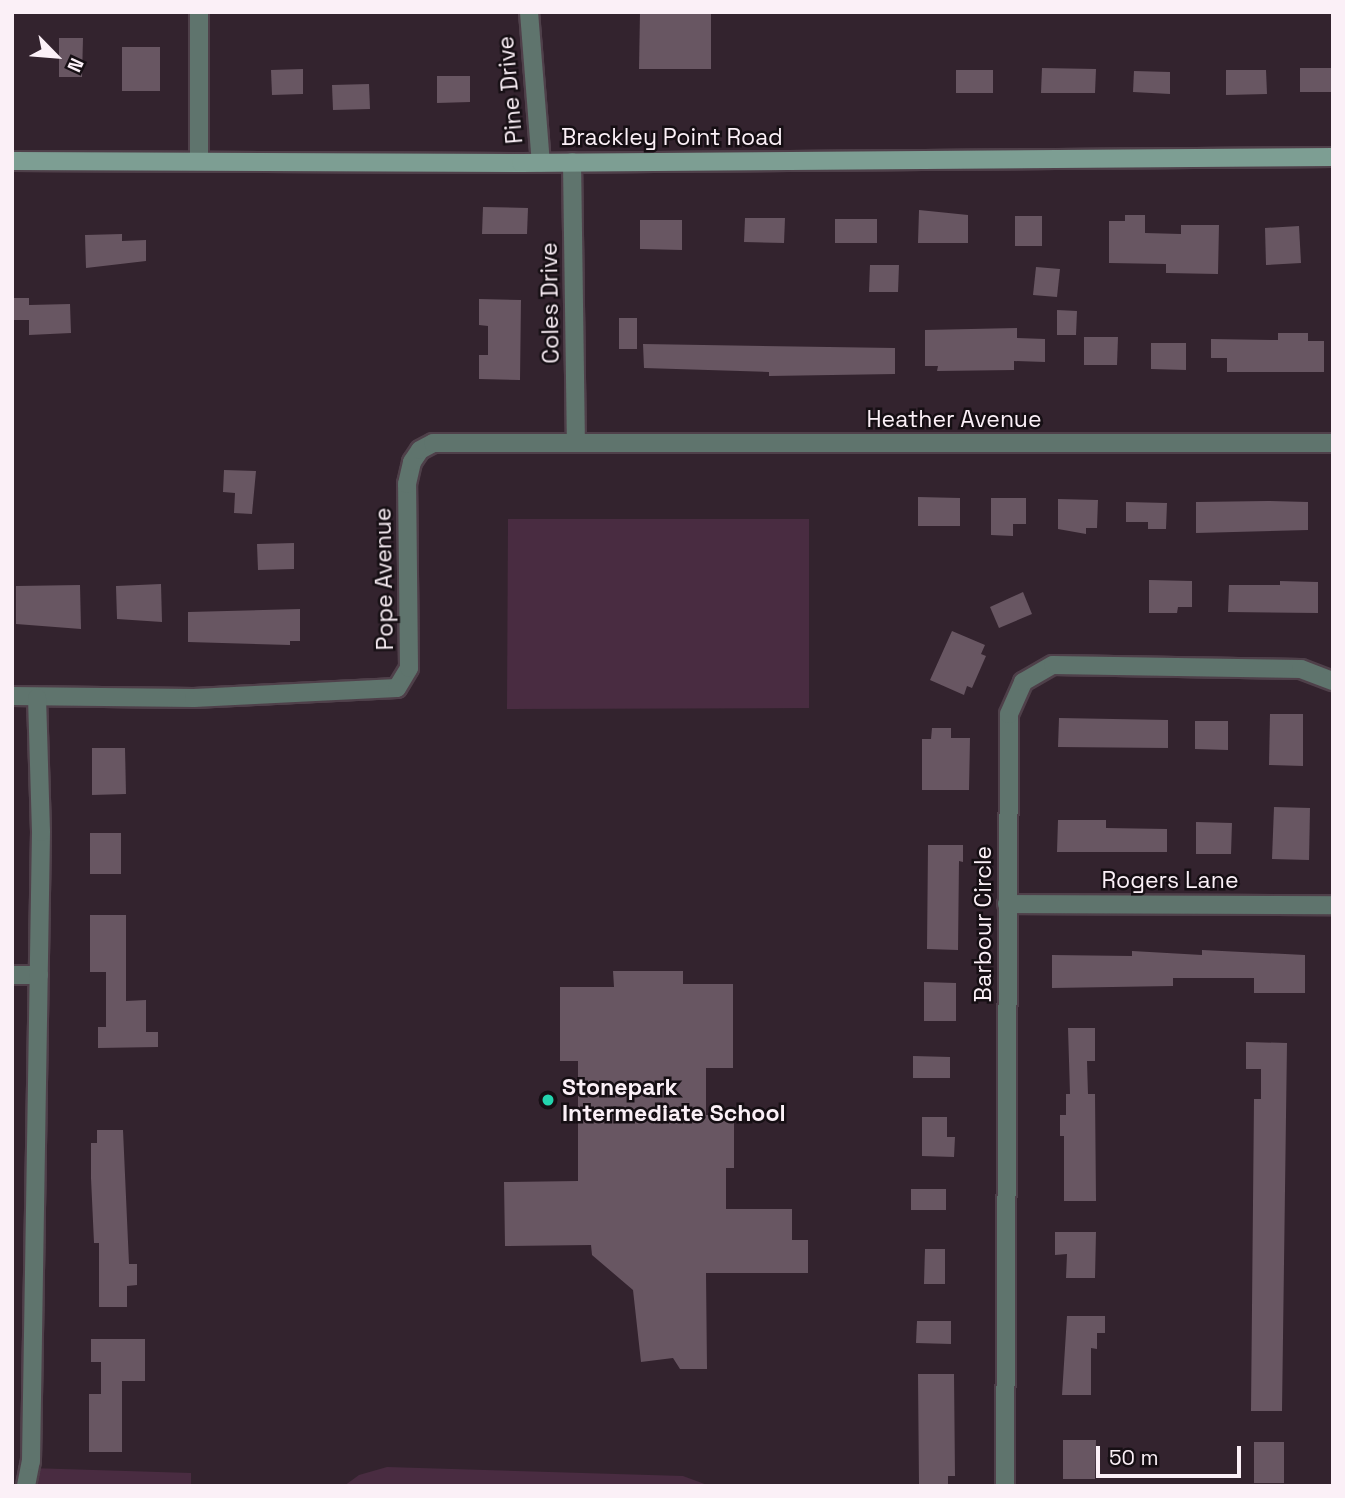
<!DOCTYPE html>
<style>
body{margin:0}
#map{position:relative;width:1345px;height:1498px;overflow:hidden;background:#33232e;font-family:"Space Grotesk",sans-serif}
div>[style]{position:absolute}
.green>*{inset:0;background:#492c41}
.building>*{inset:0;background:#685662}
.roads{filter:drop-shadow(2px 0 #4f404a) drop-shadow(-2px 0 #4f404a) drop-shadow(0 2px #4f404a) drop-shadow(0 -2px #4f404a)}
.minor>*{height:18px;margin:-9px;padding:0 9px;transform-origin:9px;border-radius:9px;background:#5f746d}
.secondary>*{height:18px;margin:-9px;padding:0 9px;transform-origin:9px;border-radius:9px;background:#7d9e93}
.dots>*{width:19px;height:19px;translate:-50% -50%;box-sizing:border-box;border:4px solid #160f14;border-radius:50%}
span{translate:-50% -50%;white-space:nowrap;text-align:center;line-height:1.15;-webkit-text-stroke:5px #160f14;paint-order:stroke}
.street-label{font-size:23px;color:#fbf0f7}
.poi-label{font-size:23px;color:#fbf0f7;font-weight:700}
.left{translate:0 -50%;text-align:left}
.frame{position:absolute;inset:0;border:14px solid #fbf0f7;pointer-events:none}
.north{position:absolute;left:21px;top:21px;width:70px;height:70px;-webkit-text-stroke:5px #160f14;paint-order:stroke;rotate:115deg;font-size:19px;font-weight:700;line-height:28px;text-align:center;color:#fbf0f7}
.north::after{content:'';display:block;margin:auto;width:24px;height:32px;background:#fbf0f7;clip-path:polygon(50% 0,100% 100%,50% 72%,0 100%)}
.scale{position:absolute;left:1096px;top:1446px;width:145px;height:32px;box-sizing:border-box;border:4px solid #fbf0f7;border-top:0;padding-left:9px;font-size:21px;line-height:24px;white-space:nowrap;color:#fbf0f7;-webkit-text-stroke:5px #160f14;paint-order:stroke}
</style>
<div id="map">
<div class="green">
<i style="clip-path:polygon(508px 519px,809px 519px,809px 708px,507px 709px)"></i>
<i style="clip-path:polygon(387px 1467px,683px 1476px,710px 1486px,344px 1486px,359px 1475px)"></i>
<i style="clip-path:polygon(30px 1468px,191px 1473px,191px 1486px,25px 1486px)"></i>
</div>
<div class="building">
<i style="clip-path:polygon(640px 12px,711px 12px,711px 69px,639px 69px)"></i>
<i style="clip-path:polygon(59px 38px,83px 38px,82px 77px,59px 77px)"></i>
<i style="clip-path:polygon(122px 47px,160px 47px,160px 91px,122px 91px)"></i>
<i style="clip-path:polygon(1042px 68px,1096px 69px,1095px 93px,1041px 93px)"></i>
<i style="clip-path:polygon(1300px 68px,1333px 68px,1333px 92px,1300px 92px)"></i>
<i style="clip-path:polygon(303px 69px,303px 94px,272px 95px,271px 70px)"></i>
<i style="clip-path:polygon(956px 70px,993px 70px,993px 93px,956px 93px)"></i>
<i style="clip-path:polygon(1226px 70px,1266px 70px,1267px 94px,1226px 95px)"></i>
<i style="clip-path:polygon(1134px 71px,1170px 72px,1170px 94px,1133px 92px)"></i>
<i style="clip-path:polygon(437px 76px,470px 76px,470px 102px,437px 103px)"></i>
<i style="clip-path:polygon(369px 84px,370px 109px,333px 110px,332px 85px)"></i>
<i style="clip-path:polygon(483px 207px,528px 208px,527px 234px,482px 234px)"></i>
<i style="clip-path:polygon(919px 210px,968px 215px,968px 243px,918px 243px)"></i>
<i style="clip-path:polygon(1125px 215px,1145px 215px,1145px 233px,1181px 234px,1181px 225px,1219px 225px,1218px 274px,1166px 273px,1166px 264px,1109px 263px,1109px 221px,1125px 221px)"></i>
<i style="clip-path:polygon(1015px 216px,1042px 216px,1042px 246px,1015px 246px)"></i>
<i style="clip-path:polygon(745px 218px,785px 218px,784px 243px,744px 242px)"></i>
<i style="clip-path:polygon(835px 219px,877px 219px,877px 243px,835px 243px)"></i>
<i style="clip-path:polygon(640px 220px,682px 220px,682px 250px,640px 249px)"></i>
<i style="clip-path:polygon(1299px 226px,1301px 263px,1266px 265px,1265px 228px)"></i>
<i style="clip-path:polygon(122px 234px,122px 241px,146px 240px,146px 261px,86px 268px,85px 235px)"></i>
<i style="clip-path:polygon(870px 265px,899px 265px,898px 292px,869px 292px)"></i>
<i style="clip-path:polygon(1036px 267px,1060px 269px,1057px 297px,1033px 295px)"></i>
<i style="clip-path:polygon(12px 298px,29px 298px,29px 305px,70px 304px,71px 333px,29px 335px,29px 320px,12px 320px)"></i>
<i style="clip-path:polygon(479px 299px,521px 300px,520px 380px,479px 379px,479px 355px,488px 355px,488px 326px,479px 325px)"></i>
<i style="clip-path:polygon(1057px 310px,1077px 311px,1076px 335px,1057px 335px)"></i>
<i style="clip-path:polygon(619px 318px,637px 318px,637px 349px,619px 349px)"></i>
<i style="clip-path:polygon(1017px 328px,1017px 338px,1045px 339px,1045px 362px,1014px 361px,1014px 370px,937px 371px,938px 366px,925px 366px,925px 330px)"></i>
<i style="clip-path:polygon(1278px 333px,1308px 333px,1308px 341px,1324px 341px,1324px 372px,1227px 372px,1227px 358px,1211px 358px,1211px 339px,1278px 340px)"></i>
<i style="clip-path:polygon(1084px 337px,1118px 337px,1117px 365px,1084px 365px)"></i>
<i style="clip-path:polygon(1151px 343px,1186px 343px,1186px 370px,1151px 369px)"></i>
<i style="clip-path:polygon(643px 344px,895px 348px,895px 374px,769px 376px,769px 372px,644px 368px)"></i>
<i style="clip-path:polygon(224px 470px,256px 471px,252px 514px,234px 513px,235px 493px,223px 492px)"></i>
<i style="clip-path:polygon(918px 497px,960px 498px,960px 526px,918px 526px)"></i>
<i style="clip-path:polygon(991px 498px,1026px 498px,1026px 524px,1013px 524px,1013px 536px,991px 535px)"></i>
<i style="clip-path:polygon(1058px 499px,1098px 500px,1097px 528px,1086px 528px,1086px 534px,1058px 529px)"></i>
<i style="clip-path:polygon(1267px 501px,1308px 502px,1308px 530px,1196px 533px,1196px 502px)"></i>
<i style="clip-path:polygon(1126px 502px,1167px 503px,1166px 529px,1148px 529px,1148px 522px,1126px 522px)"></i>
<i style="clip-path:polygon(294px 543px,294px 569px,258px 570px,257px 544px)"></i>
<i style="clip-path:polygon(1149px 580px,1192px 581px,1192px 607px,1178px 607px,1177px 613px,1149px 613px)"></i>
<i style="clip-path:polygon(1280px 581px,1318px 582px,1318px 613px,1228px 612px,1229px 585px,1280px 585px)"></i>
<i style="clip-path:polygon(161px 584px,162px 622px,117px 619px,116px 586px)"></i>
<i style="clip-path:polygon(80px 585px,81px 629px,16px 624px,16px 586px)"></i>
<i style="clip-path:polygon(1023px 592px,1032px 614px,999px 628px,990px 607px)"></i>
<i style="clip-path:polygon(300px 609px,300px 641px,290px 641px,290px 645px,188px 642px,188px 612px)"></i>
<i style="clip-path:polygon(952px 631px,985px 645px,981px 654px,986px 656px,972px 688px,967px 686px,964px 695px,930px 680px)"></i>
<i style="clip-path:polygon(1270px 714px,1303px 714px,1303px 766px,1269px 765px)"></i>
<i style="clip-path:polygon(1059px 718px,1168px 720px,1168px 748px,1058px 747px)"></i>
<i style="clip-path:polygon(1195px 721px,1228px 721px,1228px 750px,1195px 749px)"></i>
<i style="clip-path:polygon(932px 728px,951px 728px,951px 738px,970px 738px,969px 790px,922px 790px,922px 739px,931px 739px)"></i>
<i style="clip-path:polygon(92px 748px,125px 748px,126px 794px,92px 795px)"></i>
<i style="clip-path:polygon(1274px 807px,1310px 808px,1309px 860px,1272px 859px)"></i>
<i style="clip-path:polygon(1058px 820px,1106px 820px,1106px 828px,1167px 829px,1167px 852px,1057px 852px)"></i>
<i style="clip-path:polygon(1196px 822px,1232px 823px,1231px 854px,1196px 854px)"></i>
<i style="clip-path:polygon(90px 833px,121px 833px,121px 874px,90px 874px)"></i>
<i style="clip-path:polygon(928px 845px,963px 845px,963px 862px,959px 861px,958px 950px,927px 949px)"></i>
<i style="clip-path:polygon(90px 915px,126px 915px,126px 1001px,146px 1000px,146px 1032px,158px 1032px,158px 1047px,98px 1048px,98px 1027px,106px 1027px,106px 972px,90px 972px)"></i>
<i style="clip-path:polygon(1202px 950px,1305px 955px,1305px 993px,1254px 993px,1254px 978px,1173px 978px,1173px 986px,1052px 988px,1052px 955px,1132px 956px,1132px 951px,1202px 955px)"></i>
<i style="clip-path:polygon(613px 971px,683px 971px,683px 984px,733px 984px,733px 1068px,706px 1068px,706px 1115px,734px 1115px,734px 1168px,726px 1168px,726px 1209px,792px 1209px,792px 1240px,808px 1240px,808px 1273px,706px 1273px,707px 1369px,680px 1369px,673px 1358px,641px 1362px,633px 1290px,592px 1255px,591px 1245px,505px 1246px,504px 1182px,578px 1181px,578px 1061px,560px 1061px,560px 987px,614px 987px)"></i>
<i style="clip-path:polygon(924px 982px,956px 983px,956px 1021px,924px 1021px)"></i>
<i style="clip-path:polygon(1068px 1028px,1095px 1028px,1095px 1061px,1087px 1061px,1088px 1094px,1095px 1094px,1096px 1201px,1064px 1201px,1064px 1136px,1060px 1136px,1060px 1115px,1066px 1115px,1066px 1094px,1070px 1094px)"></i>
<i style="clip-path:polygon(1246px 1042px,1287px 1043px,1282px 1411px,1251px 1411px,1254px 1099px,1261px 1099px,1261px 1069px,1246px 1069px)"></i>
<i style="clip-path:polygon(913px 1056px,950px 1057px,950px 1078px,913px 1078px)"></i>
<i style="clip-path:polygon(922px 1117px,947px 1117px,947px 1137px,955px 1137px,954px 1157px,922px 1156px)"></i>
<i style="clip-path:polygon(97px 1130px,123px 1130px,129px 1264px,137px 1264px,137px 1285px,127px 1286px,127px 1307px,99px 1307px,99px 1243px,94px 1243px,91px 1178px,91px 1143px,97px 1143px)"></i>
<i style="clip-path:polygon(911px 1189px,946px 1189px,946px 1210px,911px 1210px)"></i>
<i style="clip-path:polygon(1055px 1232px,1096px 1232px,1095px 1278px,1066px 1278px,1067px 1254px,1055px 1255px)"></i>
<i style="clip-path:polygon(925px 1249px,945px 1249px,945px 1284px,924px 1284px)"></i>
<i style="clip-path:polygon(1067px 1316px,1105px 1316px,1105px 1333px,1097px 1333px,1097px 1349px,1091px 1348px,1091px 1395px,1062px 1395px)"></i>
<i style="clip-path:polygon(917px 1321px,951px 1321px,951px 1344px,916px 1343px)"></i>
<i style="clip-path:polygon(91px 1339px,145px 1339px,145px 1381px,122px 1381px,122px 1452px,89px 1452px,89px 1394px,101px 1394px,101px 1362px,91px 1362px)"></i>
<i style="clip-path:polygon(918px 1374px,954px 1374px,955px 1476px,948px 1476px,948px 1486px,919px 1486px)"></i>
<i style="clip-path:polygon(1063px 1440px,1096px 1440px,1095px 1479px,1063px 1479px)"></i>
<i style="clip-path:polygon(1254px 1442px,1284px 1442px,1284px 1483px,1254px 1483px)"></i>
</div>
<div class="roads">
<div class="minor">
<i style="left:529px;top:12px;width:151px;rotate:85.5deg"></i>
<i style="left:199px;top:160px;width:148px;rotate:-90deg"></i>
<i style="left:572px;top:162px;width:281px;rotate:89.2deg"></i>
<i style="left:12px;top:696px;width:182px;rotate:0.6deg"></i>
<i style="left:194px;top:698px;width:203px;rotate:-2.8deg"></i>
<i style="left:397px;top:688px;width:23px;rotate:-59deg"></i>
<i style="left:409px;top:668px;width:184px;rotate:-90.6deg"></i>
<i style="left:407px;top:484px;width:23px;rotate:-77deg"></i>
<i style="left:412px;top:462px;width:14px;rotate:-56deg"></i>
<i style="left:420px;top:450px;width:15px;rotate:-28deg"></i>
<i style="left:433px;top:443px;width:900px"></i>
<i style="left:1007px;top:904px;width:326px;rotate:0.2deg"></i>
<i style="left:12px;top:975px;width:27px"></i>
<i style="left:26px;top:1486px;width:25px;rotate:-79deg"></i>
<i style="left:31px;top:1461px;width:629px;rotate:-89.09deg"></i>
<i style="left:41px;top:832px;width:134px;rotate:-91.7deg"></i>
<i style="left:1005px;top:1486px;width:772px;rotate:-89.7deg"></i>
<i style="left:1009px;top:714px;width:35px;rotate:-66deg"></i>
<i style="left:1023px;top:682px;width:34px;rotate:-30deg"></i>
<i style="left:1053px;top:665px;width:248px;rotate:0.9deg"></i>
<i style="left:1301px;top:669px;width:34px;rotate:21deg"></i>
</div>
<div class="secondary">
<i style="left:12px;top:161px;width:509px;rotate:0.23deg"></i>
<i style="left:521px;top:163px;width:812px;rotate:-0.42deg"></i>
</div>
</div>
<div class="dots">
<i style="left:548px;top:1100px;background:#23d5af"></i>
</div>
<div class="street-label">
<span style="left:510px;top:90px;rotate:-95deg">Pine Drive</span>
<span style="left:672px;top:137px">Brackley Point Road</span>
<span style="left:550px;top:303px;rotate:-91deg">Coles Drive</span>
<span style="left:954px;top:419px">Heather Avenue</span>
<span style="left:384px;top:579px;rotate:-91deg">Pope Avenue</span>
<span style="left:1170px;top:880px">Rogers Lane</span>
<span style="left:983px;top:924px;rotate:-90deg">Barbour Circle</span>
</div>
<div class="poi-label">
<span class="left" style="left:562px;top:1100px">Stonepark<br>Intermediate School</span>
</div>
<div class="frame"></div>
<div class="north">N</div>
<div class="scale">50 m</div>
</div>
